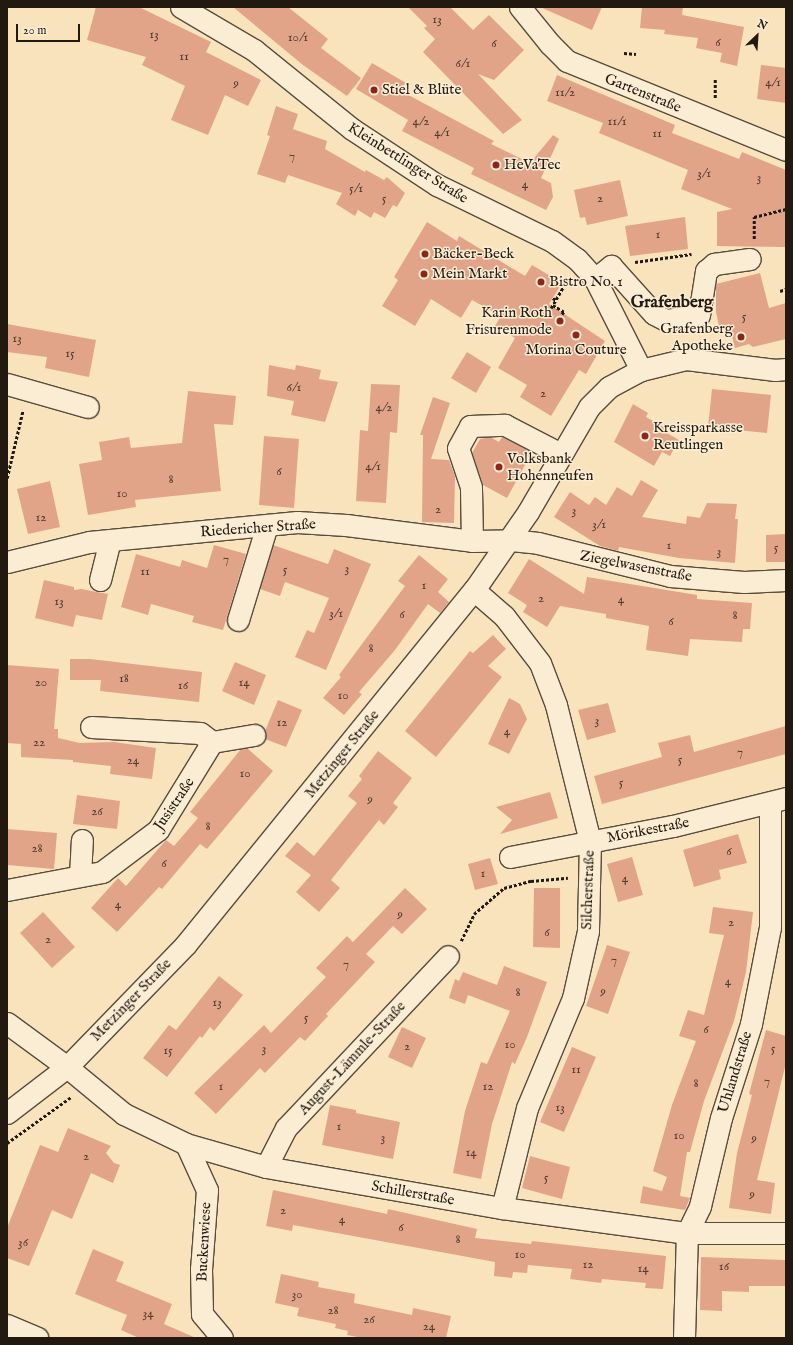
<!DOCTYPE html>
<meta charset="utf-8">
<style>
body{margin:0}
#map{position:relative;width:793px;height:1345px;overflow:hidden;background:#f9e3bd;font-family:"IM FELL English",serif}
div>[style]{position:absolute}
.building>*{inset:0;background:#e1a489}
.path>*{height:2.5px;margin-top:-1.25px;transform-origin:0;background:repeating-linear-gradient(90deg,#221a10 0 3px,transparent 0 5px)}
.roads{filter:drop-shadow(1px 0 #584c3b) drop-shadow(-1px 0 #584c3b) drop-shadow(0 1px #584c3b) drop-shadow(0 -1px #584c3b)}
.minor>*{height:21px;margin:-10.5px;padding:0 10.5px;transform-origin:10.5px;border-radius:10.5px;background:#fbedd4}
.dots>*{width:11px;height:11px;translate:-50% -50%;box-sizing:border-box;border:2px solid #fbedd4;border-radius:50%}
span{translate:-50% -50%;white-space:nowrap;text-align:center;line-height:1.15;-webkit-text-stroke:3px #fbedd4;paint-order:stroke}
.number-label{font-size:13px;color:#523c2e}
.number-label span{-webkit-text-stroke-width:0}
.poi-label{font-size:15px;color:#221a10}
.left{translate:0 -50%;text-align:left}
.right{translate:-100% -50%;text-align:right}
.street-label{font-size:15px;color:#221a10}
.quarter-label{font-size:17px;color:#221a10;font-weight:700}
.frame{position:absolute;inset:0;border:8px solid #221a10;pointer-events:none}
.north{position:absolute;left:737px;top:16px;width:40px;height:40px;-webkit-text-stroke:3px #fbedd4;paint-order:stroke;rotate:25deg;font-size:11px;font-weight:700;line-height:16px;text-align:center;color:#221a10}
.north::after{content:'';display:block;margin:auto;width:14px;height:18px;background:#221a10;clip-path:polygon(50% 0,100% 100%,50% 72%,0 100%)}
.scale{position:absolute;left:16px;top:24px;width:64px;height:18px;box-sizing:border-box;border:2px solid #221a10;border-top:0;padding-left:5px;font-size:12px;line-height:14px;white-space:nowrap;color:#221a10;-webkit-text-stroke:3px #fbedd4;paint-order:stroke}
</style>
<div id="map">
<div class="building">
<i style="clip-path:polygon(96px 7px,139px 7px,211px 42px,206px 52px,261px 80px,248px 106px,225px 95px,208px 135px,171px 120px,185px 86px,142px 65px,146px 57px,87px 40px)"></i>
<i style="clip-path:polygon(233px 7px,288px 7px,328px 39px,321px 48px,361px 78px,347px 96px,303px 65px)"></i>
<i style="clip-path:polygon(408px 7px,450px 7px,473px 30px,489px 15px,524px 50px,494px 80px,478px 74px,522px 120px,503px 134px,423px 52px,435px 39px,424px 28px,427px 26px)"></i>
<i style="clip-path:polygon(540px 7px,602px 7px,592px 30px)"></i>
<i style="clip-path:polygon(642px 7px,683px 7px,682px 15px,744px 27px,737px 66px,720px 62px,722px 53px,696px 48px,698px 38px,664px 34px,665px 30px,640px 28px)"></i>
<i style="clip-path:polygon(372px 63px,406px 83px,399px 90px,494px 141px,491px 144px,530px 163px,553px 135px,559px 139px,541px 178px,551px 183px,553px 197px,546px 210px,471px 174px,474px 168px,402px 131px,408px 120px,356px 89px)"></i>
<i style="clip-path:polygon(761px 65px,786px 68px,786px 103px,757px 99px)"></i>
<i style="clip-path:polygon(557px 75px,675px 125px,672px 133px,739px 159px,742px 152px,786px 170px,786px 247px,717px 246px,717px 212px,732px 209px,681px 189px,688px 170px,599px 133px,603px 123px,547px 101px)"></i>
<i style="clip-path:polygon(276px 106px,298px 114px,293px 129px,327px 141px,325px 149px,365px 172px,366px 170px,384px 180px,387px 177px,405px 193px,397px 207px,393px 205px,385px 218px,374px 212px,371px 218px,358px 210px,355px 216px,336px 204px,342px 193px,288px 175px,285px 183px,257px 174px,270px 136px,267px 135px)"></i>
<i style="clip-path:polygon(620px 180px,628px 216px,587px 225px,585px 217px,580px 218px,574px 190px)"></i>
<i style="clip-path:polygon(685px 217px,688px 249px,630px 256px,625px 226px)"></i>
<i style="clip-path:polygon(427px 222px,457px 241px,459px 236px,525px 276px,532px 265px,562px 283px,549px 304px,605px 341px,586px 374px,579px 370px,551px 416px,520px 397px,527px 385px,498px 368px,515px 338px,495px 326px,501px 316px,472px 300px,461px 318px,431px 299px,415px 326px,382px 306px,398px 280px,394px 277px)"></i>
<i style="clip-path:polygon(760px 273px,769px 308px,786px 303px,786px 339px,753px 347px,749px 344px,735px 348px,731px 332px,727px 333px,725px 325px,719px 326px,716px 312px,716px 284px)"></i>
<i style="clip-path:polygon(7px 324px,96px 340px,89px 377px,45px 368px,47px 357px,7px 352px)"></i>
<i style="clip-path:polygon(467px 352px,491px 367px,476px 393px,451px 378px)"></i>
<i style="clip-path:polygon(269px 365px,295px 370px,296px 365px,321px 370px,319px 379px,338px 382px,325px 422px,291px 415px,294px 401px,267px 396px)"></i>
<i style="clip-path:polygon(371px 384px,400px 385px,397px 433px,390px 432px,386px 503px,356px 501px,360px 430px,368px 431px)"></i>
<i style="clip-path:polygon(712px 389px,771px 395px,767px 433px,708px 427px)"></i>
<i style="clip-path:polygon(188px 391px,236px 396px,233px 425px,214px 424px,221px 491px,135px 500px,136px 507px,88px 515px,79px 464px,102px 460px,99px 442px,129px 437px,131px 448px,182px 443px)"></i>
<i style="clip-path:polygon(433px 397px,450px 403px,431px 459px,449px 460px,455px 476px,454px 523px,422px 522px,423px 435px,420px 435px)"></i>
<i style="clip-path:polygon(633px 404px,648px 413px,646px 417px,667px 429px,665px 432px,679px 440px,670px 456px,662px 452px,654px 466px,614px 442px)"></i>
<i style="clip-path:polygon(264px 436px,299px 439px,294px 508px,259px 505px)"></i>
<i style="clip-path:polygon(490px 437px,499px 442px,502px 437px,532px 452px,507px 498px,483px 485px,472px 453px,480px 439px)"></i>
<i style="clip-path:polygon(641px 480px,658px 490px,642px 517px,686px 524px,687px 516px,700px 518px,707px 503px,737px 504px,735px 519px,738px 519px,735px 563px,679px 558px,619px 547px,618px 551px,600px 546px,554px 517px,570px 492px,589px 505px,595px 497px,606px 505px,617px 487px,632px 496px)"></i>
<i style="clip-path:polygon(50px 481px,60px 527px,28px 534px,17px 489px)"></i>
<i style="clip-path:polygon(786px 534px,786px 562px,766px 562px,766px 535px)"></i>
<i style="clip-path:polygon(214px 545px,246px 554px,223px 630px,192px 622px,194px 616px,151px 604px,148px 615px,121px 607px,136px 554px,180px 567px,182px 560px,207px 568px)"></i>
<i style="clip-path:polygon(273px 545px,328px 564px,334px 549px,371px 564px,326px 670px,295px 657px,307px 630px,314px 633px,329px 598px,285px 582px,280px 596px,260px 589px)"></i>
<i style="clip-path:polygon(419px 555px,448px 579px,438px 592px,449px 602px,440px 613px,428px 604px,395px 650px,359px 692px,362px 694px,344px 715px,323px 698px,341px 677px,339px 675px,405px 586px,398px 581px)"></i>
<i style="clip-path:polygon(529px 559px,584px 594px,587px 577px,697px 595px,697px 599px,752px 603px,750px 629px,743px 629px,742px 642px,690px 639px,688px 656px,646px 650px,649px 626px,606px 618px,606px 614px,560px 606px,547px 627px,523px 612px,527px 605px,508px 593px)"></i>
<i style="clip-path:polygon(44px 580px,74px 587px,74px 590px,81px 589px,108px 594px,102px 620px,76px 615px,73px 627px,35px 618px)"></i>
<i style="clip-path:polygon(493px 635px,506px 649px,488px 666px,502px 677px,436px 757px,405px 731px,470px 651px,473px 653px)"></i>
<i style="clip-path:polygon(70px 659px,90px 659px,202px 672px,199px 702px,100px 691px,101px 680px,70px 680px)"></i>
<i style="clip-path:polygon(235px 662px,266px 675px,254px 705px,222px 691px)"></i>
<i style="clip-path:polygon(7px 665px,59px 669px,54px 729px,58px 729px,58px 738px,80px 743px,114px 742px,156px 748px,152px 779px,110px 774px,111px 766px,73px 762px,73px 760px,21px 757px,21px 744px,7px 743px)"></i>
<i style="clip-path:polygon(509px 698px,520px 704px,527px 719px,509px 754px,488px 744px)"></i>
<i style="clip-path:polygon(278px 700px,302px 710px,286px 747px,265px 739px,265px 731px)"></i>
<i style="clip-path:polygon(608px 703px,616px 732px,587px 740px,578px 710px)"></i>
<i style="clip-path:polygon(786px 726px,786px 754px,602px 804px,594px 776px,662px 757px,658px 743px,690px 735px,694px 752px)"></i>
<i style="clip-path:polygon(247px 748px,273px 771px,207px 849px,200px 844px,162px 889px,159px 887px,117px 932px,91px 908px,118px 878px,126px 886px,166px 840px,174px 846px,198px 818px,190px 812px,241px 749px)"></i>
<i style="clip-path:polygon(378px 751px,412px 778px,393px 803px,398px 807px,384px 825px,379px 820px,331px 880px,340px 888px,319px 912px,296px 892px,311px 875px,285px 856px,297px 842px,314px 856px,357px 803px,348px 796px,362px 779px,359px 776px)"></i>
<i style="clip-path:polygon(550px 792px,558px 818px,500px 834px,512px 820px,496px 807px)"></i>
<i style="clip-path:polygon(77px 795px,120px 801px,117px 829px,73px 824px)"></i>
<i style="clip-path:polygon(7px 829px,57px 833px,54px 869px,7px 865px)"></i>
<i style="clip-path:polygon(738px 834px,747px 863px,719px 870px,721px 879px,694px 887px,683px 850px)"></i>
<i style="clip-path:polygon(632px 857px,643px 895px,618px 902px,607px 864px)"></i>
<i style="clip-path:polygon(490px 858px,498px 884px,475px 890px,468px 864px)"></i>
<i style="clip-path:polygon(405px 888px,427px 909px,402px 934px,393px 926px,366px 954px,375px 962px,326px 1014px,328px 1016px,305px 1041px,300px 1037px,265px 1073px,260px 1068px,216px 1114px,194px 1093px,264px 1025px,271px 1033px,326px 977px,316px 968px,347px 936px,353px 942px)"></i>
<i style="clip-path:polygon(534px 888px,560px 888px,560px 948px,533px 947px)"></i>
<i style="clip-path:polygon(713px 907px,753px 912px,746px 972px,734px 1021px,704px 1101px,690px 1152px,687px 1152px,680px 1196px,690px 1198px,685px 1210px,640px 1203px,643px 1186px,662px 1191px,667px 1177px,653px 1171px,672px 1105px,696px 1041px,679px 1036px,688px 1010px,704px 1015px,724px 935px,709px 933px)"></i>
<i style="clip-path:polygon(43px 912px,75px 947px,52px 968px,20px 933px)"></i>
<i style="clip-path:polygon(607px 945px,630px 952px,608px 1014px,586px 1006px)"></i>
<i style="clip-path:polygon(504px 966px,547px 982px,527px 1037px,515px 1064px,512px 1062px,492px 1124px,481px 1179px,453px 1173px,465px 1111px,481px 1062px,487px 1064px,510px 1011px,468px 995px,465px 1004px,449px 998px,455px 979px,459px 981px,463px 972px,497px 985px)"></i>
<i style="clip-path:polygon(219px 976px,243px 995px,214px 1031px,210px 1027px,202px 1038px,200px 1036px,167px 1077px,143px 1058px,169px 1025px,176px 1030px)"></i>
<i style="clip-path:polygon(402px 1027px,426px 1038px,412px 1068px,388px 1057px)"></i>
<i style="clip-path:polygon(766px 1030px,786px 1036px,786px 1063px,757px 1180px,775px 1183px,771px 1214px,729px 1208px,737px 1153px,752px 1095px,749px 1094px)"></i>
<i style="clip-path:polygon(572px 1047px,596px 1057px,564px 1132px,540px 1122px)"></i>
<i style="clip-path:polygon(330px 1105px,356px 1110px,356px 1113px,400px 1122px,393px 1159px,322px 1145px)"></i>
<i style="clip-path:polygon(68px 1128px,111px 1146px,106px 1153px,114px 1163px,120px 1165px,113px 1183px,91px 1173px,72px 1219px,52px 1210px,29px 1266px,7px 1258px,7px 1228px,40px 1145px,58px 1152px)"></i>
<i style="clip-path:polygon(530px 1156px,570px 1167px,562px 1199px,522px 1188px)"></i>
<i style="clip-path:polygon(273px 1190px,387px 1214px,388px 1209px,477px 1229px,475px 1238px,531px 1244px,532px 1241px,666px 1256px,663px 1289px,645px 1288px,646px 1283px,602px 1279px,601px 1283px,570px 1279px,572px 1269px,528px 1265px,527px 1273px,513px 1272px,512px 1278px,494px 1276px,495px 1262px,293px 1225px,292px 1231px,266px 1226px)"></i>
<i style="clip-path:polygon(93px 1249px,124px 1262px,116px 1281px,172px 1304px,164px 1324px,196px 1338px,139px 1338px,121px 1330px,127px 1315px,75px 1294px)"></i>
<i style="clip-path:polygon(701px 1257px,786px 1260px,786px 1286px,749px 1286px,749px 1292px,722px 1291px,722px 1311px,700px 1310px)"></i>
<i style="clip-path:polygon(281px 1274px,319px 1282px,318px 1287px,355px 1294px,354px 1303px,412px 1315px,413px 1308px,451px 1316px,446px 1338px,363px 1338px,347px 1335px,348px 1331px,335px 1328px,336px 1324px,297px 1316px,299px 1308px,275px 1303px)"></i>
</div>
<div class="path">
<i style="left:624px;top:53px;width:12px;rotate:5deg"></i>
<i style="left:715px;top:98px;width:19px;rotate:-90deg"></i>
<i style="left:754px;top:239px;width:22px;rotate:-90deg"></i>
<i style="left:754px;top:217px;width:33px;rotate:-14deg"></i>
<i style="left:635px;top:262px;width:57px;rotate:-8.1deg"></i>
<i style="left:780px;top:291px;width:6px;rotate:-18deg"></i>
<i style="left:553px;top:298px;width:4px;rotate:34deg"></i>
<i style="left:553px;top:305px;width:13px;rotate:32deg"></i>
<i style="left:564px;top:312px;width:4px;rotate:124deg"></i>
<i style="left:551px;top:308px;width:32px;rotate:-60deg"></i>
<i style="left:7px;top:478px;width:70px;rotate:-76.8deg"></i>
<i style="left:461px;top:941px;width:30px;rotate:-64deg"></i>
<i style="left:474px;top:914px;width:40px;rotate:-41deg"></i>
<i style="left:504px;top:888px;width:28px;rotate:-15deg"></i>
<i style="left:531px;top:881px;width:37px;rotate:-5deg"></i>
<i style="left:7px;top:1143px;width:79px;rotate:-35.7deg"></i>
</div>
<div class="roads">
<div class="minor">
<i style="left:181px;top:7px;width:85px;rotate:30.5deg"></i>
<i style="left:254px;top:50px;width:126px;rotate:38.9deg"></i>
<i style="left:352px;top:129px;width:102px;rotate:33.4deg"></i>
<i style="left:437px;top:185px;width:128px;rotate:26deg"></i>
<i style="left:552px;top:241px;width:31px;rotate:36deg"></i>
<i style="left:577px;top:259px;width:27px;rotate:48deg"></i>
<i style="left:595px;top:279px;width:102px;rotate:63.2deg"></i>
<i style="left:520px;top:7px;width:48px;rotate:51deg"></i>
<i style="left:550px;top:44px;width:24px;rotate:45deg"></i>
<i style="left:567px;top:61px;width:236px;rotate:22.1deg"></i>
<i style="left:595px;top:279px;width:21px;rotate:-39deg"></i>
<i style="left:611px;top:266px;width:64px;rotate:48.1deg"></i>
<i style="left:654px;top:314px;width:13px;rotate:27deg"></i>
<i style="left:666px;top:320px;width:33px;rotate:-9deg"></i>
<i style="left:699px;top:315px;width:45px;rotate:-81deg"></i>
<i style="left:706px;top:271px;width:11px;rotate:-41deg"></i>
<i style="left:714px;top:264px;width:36px;rotate:-8deg"></i>
<i style="left:7px;top:384px;width:84px;rotate:15.9deg"></i>
<i style="left:472px;top:541px;width:54px;rotate:-91.1deg"></i>
<i style="left:471px;top:487px;width:41px;rotate:-108.4deg"></i>
<i style="left:458px;top:448px;width:25px;rotate:-61deg"></i>
<i style="left:470px;top:426px;width:35px;rotate:-2deg"></i>
<i style="left:505px;top:425px;width:63px;rotate:27.4deg"></i>
<i style="left:7px;top:562px;width:84px;rotate:-13.7deg"></i>
<i style="left:89px;top:542px;width:209px;rotate:-5.5deg"></i>
<i style="left:297px;top:522px;width:49px;rotate:3.5deg"></i>
<i style="left:346px;top:525px;width:127px;rotate:7.2deg"></i>
<i style="left:472px;top:541px;width:39px;rotate:-1deg"></i>
<i style="left:511px;top:540px;width:27px;rotate:6deg"></i>
<i style="left:538px;top:543px;width:136px;rotate:14deg"></i>
<i style="left:670px;top:576px;width:74px;rotate:4.6deg"></i>
<i style="left:744px;top:582px;width:42px;rotate:-2.7deg"></i>
<i style="left:100px;top:580px;width:41px;rotate:-76deg"></i>
<i style="left:474px;top:590px;width:40px;rotate:41deg"></i>
<i style="left:504px;top:616px;width:59px;rotate:52.5deg"></i>
<i style="left:540px;top:663px;width:45px;rotate:69.1deg"></i>
<i style="left:556px;top:705px;width:140px;rotate:76deg"></i>
<i style="left:590px;top:841px;width:90px;rotate:91.3deg"></i>
<i style="left:588px;top:931px;width:69px;rotate:102.6deg"></i>
<i style="left:573px;top:998px;width:119px;rotate:112.7deg"></i>
<i style="left:527px;top:1108px;width:103px;rotate:104deg"></i>
<i style="left:238px;top:620px;width:99px;rotate:-73deg"></i>
<i style="left:212px;top:742px;width:43px;rotate:-9.5deg"></i>
<i style="left:510px;top:857px;width:166px;rotate:-10.8deg"></i>
<i style="left:673px;top:826px;width:116px;rotate:-13.9deg"></i>
<i style="left:80px;top:876px;width:36px;rotate:-87deg"></i>
<i style="left:7px;top:890px;width:97px;rotate:-10.7deg"></i>
<i style="left:102px;top:872px;width:70px;rotate:-36.9deg"></i>
<i style="left:158px;top:830px;width:103px;rotate:-58.5deg"></i>
<i style="left:212px;top:742px;width:15px;rotate:-143deg"></i>
<i style="left:200px;top:733px;width:109px;rotate:-176.8deg"></i>
<i style="left:7px;top:1023px;width:74px;rotate:36.3deg"></i>
<i style="left:67px;top:1067px;width:74px;rotate:39.5deg"></i>
<i style="left:124px;top:1114px;width:69px;rotate:25.8deg"></i>
<i style="left:186px;top:1144px;width:83px;rotate:16deg"></i>
<i style="left:266px;top:1167px;width:240px;rotate:9.9deg"></i>
<i style="left:502px;top:1208px;width:187px;rotate:7.7deg"></i>
<i style="left:687px;top:1233px;width:99px"></i>
<i style="left:7px;top:1113px;width:76px;rotate:-37.5deg"></i>
<i style="left:67px;top:1067px;width:171px;rotate:-45.9deg"></i>
<i style="left:186px;top:944px;width:456px;rotate:-50.9deg"></i>
<i style="left:474px;top:590px;width:95px;rotate:-55.3deg"></i>
<i style="left:528px;top:512px;width:121px;rotate:-59.8deg"></i>
<i style="left:589px;top:407px;width:28px;rotate:-45deg"></i>
<i style="left:609px;top:387px;width:36px;rotate:-28deg"></i>
<i style="left:641px;top:370px;width:46px;rotate:-13.7deg"></i>
<i style="left:686px;top:359px;width:90px;rotate:7deg"></i>
<i style="left:775px;top:370px;width:11px;rotate:-5deg"></i>
<i style="left:186px;top:1144px;width:51px;rotate:65.5deg"></i>
<i style="left:207px;top:1190px;width:79px;rotate:94.3deg"></i>
<i style="left:201px;top:1269px;width:45px;rotate:88.7deg"></i>
<i style="left:202px;top:1314px;width:31px;rotate:50deg"></i>
<i style="left:266px;top:1167px;width:44px;rotate:-62.9deg"></i>
<i style="left:286px;top:1128px;width:236px;rotate:-46.7deg"></i>
<i style="left:7px;top:1325px;width:33px;rotate:23deg"></i>
<i style="left:684px;top:1338px;width:105px;rotate:-88.4deg"></i>
<i style="left:687px;top:1233px;width:30px;rotate:-64deg"></i>
<i style="left:700px;top:1206px;width:90px;rotate:-76.6deg"></i>
<i style="left:721px;top:1118px;width:99px;rotate:-72.3deg"></i>
<i style="left:751px;top:1024px;width:99px;rotate:-78.9deg"></i>
<i style="left:770px;top:927px;width:124px;rotate:-90deg"></i>
</div>
</div>
<div class="dots">
<i style="left:374px;top:90px;background:#8f2418"></i>
<i style="left:496px;top:165px;background:#8f2418"></i>
<i style="left:425px;top:254px;background:#8f2418"></i>
<i style="left:424px;top:274px;background:#8f2418"></i>
<i style="left:541px;top:282px;background:#8f2418"></i>
<i style="left:560px;top:321px;background:#8f2418"></i>
<i style="left:576px;top:335px;background:#8f2418"></i>
<i style="left:741px;top:337px;background:#8f2418"></i>
<i style="left:645px;top:436px;background:#8f2418"></i>
<i style="left:499px;top:467px;background:#8f2418"></i>
</div>
<div class="number-label">
<span style="left:437px;top:20px">13</span>
<span style="left:154px;top:35px">13</span>
<span style="left:298px;top:38px">10/1</span>
<span style="left:718px;top:43px">6</span>
<span style="left:494px;top:44px">6</span>
<span style="left:184px;top:57px">11</span>
<span style="left:463px;top:64px">6/1</span>
<span style="left:773px;top:83px">4/1</span>
<span style="left:236px;top:84px">9</span>
<span style="left:565px;top:93px">11/2</span>
<span style="left:421px;top:122px">4/2</span>
<span style="left:617px;top:122px">11/1</span>
<span style="left:442px;top:133px">4/1</span>
<span style="left:657px;top:134px">11</span>
<span style="left:292px;top:157px">7</span>
<span style="left:704px;top:174px">3/1</span>
<span style="left:759px;top:178px">3</span>
<span style="left:525px;top:185px">4</span>
<span style="left:356px;top:189px">5/1</span>
<span style="left:384px;top:199px">5</span>
<span style="left:600px;top:199px">2</span>
<span style="left:658px;top:235px">1</span>
<span style="left:744px;top:317px">5</span>
<span style="left:17px;top:339px">13</span>
<span style="left:70px;top:354px">15</span>
<span style="left:294px;top:388px">6/1</span>
<span style="left:543px;top:394px">2</span>
<span style="left:384px;top:408px">4/2</span>
<span style="left:373px;top:467px">4/1</span>
<span style="left:279px;top:472px">6</span>
<span style="left:171px;top:480px">8</span>
<span style="left:122px;top:494px">10</span>
<span style="left:438px;top:510px">2</span>
<span style="left:574px;top:511px">3</span>
<span style="left:41px;top:518px">12</span>
<span style="left:599px;top:525px">3/1</span>
<span style="left:669px;top:546px">1</span>
<span style="left:776px;top:548px">5</span>
<span style="left:719px;top:552px">3</span>
<span style="left:226px;top:560px">7</span>
<span style="left:347px;top:569px">3</span>
<span style="left:285px;top:570px">5</span>
<span style="left:145px;top:572px">11</span>
<span style="left:424px;top:586px">1</span>
<span style="left:541px;top:599px">2</span>
<span style="left:621px;top:600px">4</span>
<span style="left:59px;top:602px">13</span>
<span style="left:336px;top:614px">3/1</span>
<span style="left:402px;top:615px">6</span>
<span style="left:735px;top:616px">8</span>
<span style="left:671px;top:622px">6</span>
<span style="left:371px;top:649px">8</span>
<span style="left:124px;top:679px">18</span>
<span style="left:41px;top:683px">20</span>
<span style="left:244px;top:683px">14</span>
<span style="left:183px;top:686px">16</span>
<span style="left:343px;top:696px">10</span>
<span style="left:597px;top:721px">3</span>
<span style="left:282px;top:723px">12</span>
<span style="left:507px;top:732px">4</span>
<span style="left:39px;top:743px">22</span>
<span style="left:740px;top:753px">7</span>
<span style="left:680px;top:760px">5</span>
<span style="left:133px;top:761px">24</span>
<span style="left:245px;top:774px">10</span>
<span style="left:621px;top:783px">5</span>
<span style="left:370px;top:800px">9</span>
<span style="left:97px;top:812px">26</span>
<span style="left:208px;top:827px">8</span>
<span style="left:37px;top:849px">28</span>
<span style="left:729px;top:852px">6</span>
<span style="left:164px;top:864px">6</span>
<span style="left:483px;top:874px">1</span>
<span style="left:625px;top:879px">4</span>
<span style="left:118px;top:905px">4</span>
<span style="left:400px;top:915px">9</span>
<span style="left:731px;top:923px">2</span>
<span style="left:547px;top:933px">6</span>
<span style="left:48px;top:940px">2</span>
<span style="left:614px;top:961px">7</span>
<span style="left:346px;top:965px">7</span>
<span style="left:728px;top:982px">4</span>
<span style="left:603px;top:992px">9</span>
<span style="left:518px;top:993px">8</span>
<span style="left:217px;top:1003px">13</span>
<span style="left:306px;top:1018px">5</span>
<span style="left:706px;top:1030px">6</span>
<span style="left:510px;top:1045px">10</span>
<span style="left:407px;top:1047px">2</span>
<span style="left:264px;top:1049px">3</span>
<span style="left:773px;top:1049px">5</span>
<span style="left:168px;top:1051px">15</span>
<span style="left:576px;top:1070px">11</span>
<span style="left:767px;top:1082px">7</span>
<span style="left:696px;top:1084px">8</span>
<span style="left:221px;top:1087px">1</span>
<span style="left:488px;top:1087px">12</span>
<span style="left:560px;top:1108px">13</span>
<span style="left:339px;top:1127px">1</span>
<span style="left:679px;top:1136px">10</span>
<span style="left:383px;top:1138px">3</span>
<span style="left:754px;top:1139px">9</span>
<span style="left:471px;top:1153px">14</span>
<span style="left:86px;top:1157px">2</span>
<span style="left:546px;top:1178px">5</span>
<span style="left:752px;top:1195px">9</span>
<span style="left:283px;top:1211px">2</span>
<span style="left:342px;top:1220px">4</span>
<span style="left:401px;top:1228px">6</span>
<span style="left:458px;top:1240px">8</span>
<span style="left:23px;top:1243px">36</span>
<span style="left:520px;top:1255px">10</span>
<span style="left:588px;top:1265px">12</span>
<span style="left:724px;top:1267px">16</span>
<span style="left:643px;top:1269px">14</span>
<span style="left:297px;top:1295px">30</span>
<span style="left:333px;top:1311px">28</span>
<span style="left:148px;top:1314px">34</span>
<span style="left:369px;top:1320px">26</span>
<span style="left:429px;top:1327px">24</span>
</div>
<div class="poi-label">
<span class="left" style="left:382px;top:90px">Stiel &amp; Blüte</span>
<span class="left" style="left:504px;top:165px">HeVaTec</span>
<span class="left" style="left:433px;top:254px">Bäcker-Beck</span>
<span class="left" style="left:432px;top:274px">Mein Markt</span>
<span class="left" style="left:549px;top:282px">Bistro No. 1</span>
<span class="right" style="left:552px;top:321px">Karin Roth<br>Frisurenmode</span>
<span class="right" style="left:733px;top:337px">Grafenberg<br>Apotheke</span>
<span style="left:576px;top:350px">Morina Couture</span>
<span class="left" style="left:653px;top:436px">Kreissparkasse<br>Reutlingen</span>
<span class="left" style="left:507px;top:467px">Volksbank<br>Hohenneufen</span>
</div>
<div class="street-label">
<span style="left:643px;top:93px;rotate:22deg">Gartenstraße</span>
<span style="left:408px;top:163px;rotate:32deg">Kleinbettlinger Straße</span>
<span style="left:258px;top:528px;rotate:-4deg">Riedericher Straße</span>
<span style="left:636px;top:566px;rotate:11deg">Ziegelwasenstraße</span>
<span style="left:342px;top:754px;rotate:-51deg">Metzinger Straße</span>
<span style="left:174px;top:804px;rotate:-56deg">Jusistraße</span>
<span style="left:648px;top:830px;rotate:-11deg">Mörikestraße</span>
<span style="left:588px;top:890px;rotate:-88deg">Silcherstraße</span>
<span style="left:131px;top:1000px;rotate:-46deg">Metzinger Straße</span>
<span style="left:352px;top:1058px;rotate:-47deg">August-Lämmle-Straße</span>
<span style="left:735px;top:1072px;rotate:-73deg">Uhlandstraße</span>
<span style="left:413px;top:1193px;rotate:10deg">Schillerstraße</span>
<span style="left:204px;top:1242px;rotate:-87deg">Buckenwiese</span>
</div>
<div class="quarter-label">
<span style="left:672px;top:303px">Grafenberg</span>
</div>
<div class="frame"></div>
<div class="north">N</div>
<div class="scale">20 m</div>
</div>
